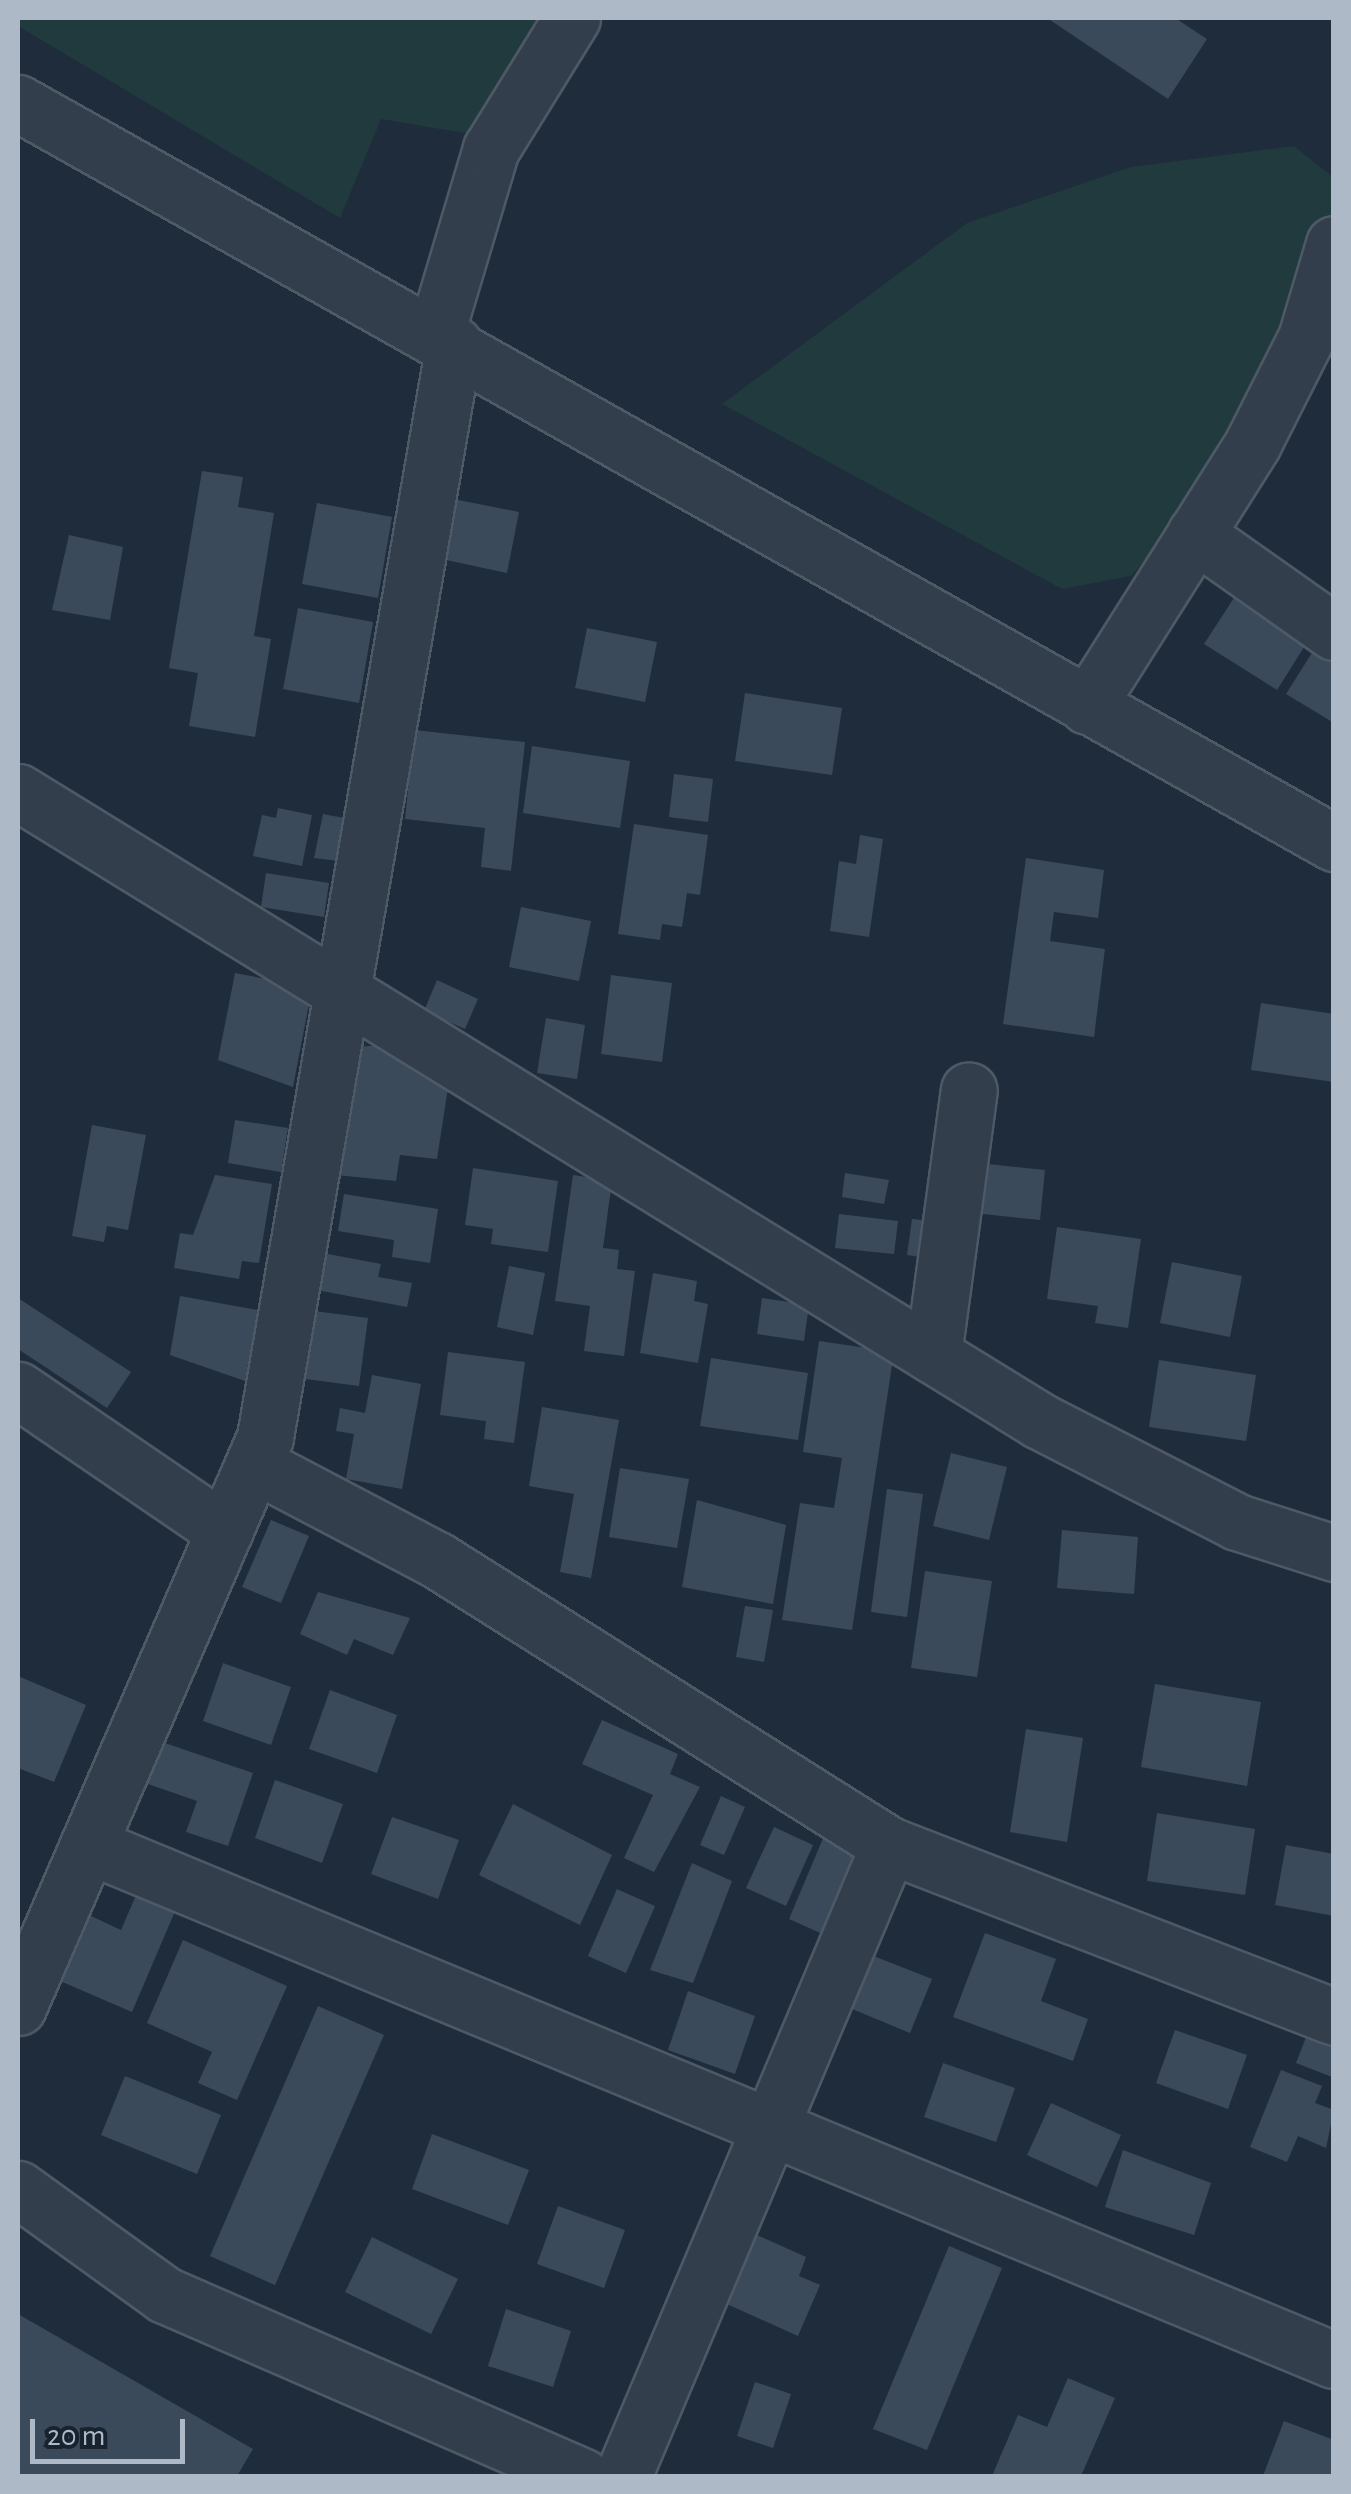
<!DOCTYPE html>
<style>
body{margin:0}
#map{position:relative;width:1351px;height:2494px;overflow:hidden;background:#1f2c3c;font-family:"Alegreya Sans",sans-serif}
div>[style]{position:absolute}
.green>*{inset:0;background:#213a3d}
.building>*{inset:0;background:#3b4a5b}
.roads{filter:drop-shadow(2px 0 #4e5966) drop-shadow(-2px 0 #4e5966) drop-shadow(0 2px #4e5966) drop-shadow(0 -2px #4e5966)}
.minor>*{height:55px;margin:-27.5px;padding:0 27.5px;transform-origin:27.5px;border-radius:27.5px;background:#333e4c}
.tertiary>*{height:55px;margin:-27.5px;padding:0 27.5px;transform-origin:27.5px;border-radius:27.5px;background:#333e4c}
span{translate:-50% -50%;white-space:nowrap;text-align:center;line-height:1.15;-webkit-text-stroke:10px #182330;paint-order:stroke}
.frame{position:absolute;inset:0;border:20px solid #aeb9c8;pointer-events:none}
.scale{position:absolute;left:30px;top:2419px;width:155px;height:45px;box-sizing:border-box;border:5px solid #aeb9c8;border-top:0;padding-left:12px;font-size:30px;line-height:35px;white-space:nowrap;color:#aeb9c8;-webkit-text-stroke:8px #182330;paint-order:stroke}
</style>
<div id="map">
<div class="green">
<i style="clip-path:polygon(18px 18px,537px 18px,470px 134px,381px 119px,340px 218px,18px 26px)"></i>
<i style="clip-path:polygon(1294px 146px,1333px 177px,1333px 230px,1253px 443px,1131px 576px,1062px 589px,722px 404px,967px 223px,1131px 167px)"></i>
</div>
<div class="building">
<i style="clip-path:polygon(1047px 18px,1175px 18px,1207px 39px,1168px 99px)"></i>
<i style="clip-path:polygon(202px 471px,243px 477px,238px 507px,274px 513px,254px 636px,271px 639px,255px 737px,189px 726px,198px 673px,169px 668px)"></i>
<i style="clip-path:polygon(448px 498px,519px 512px,507px 573px,437px 558px)"></i>
<i style="clip-path:polygon(317px 503px,392px 517px,378px 598px,302px 584px)"></i>
<i style="clip-path:polygon(69px 535px,123px 547px,110px 620px,52px 610px)"></i>
<i style="clip-path:polygon(1241px 587px,1313px 633px,1277px 690px,1204px 644px)"></i>
<i style="clip-path:polygon(298px 608px,373px 622px,359px 703px,283px 689px)"></i>
<i style="clip-path:polygon(587px 628px,657px 642px,645px 702px,575px 688px)"></i>
<i style="clip-path:polygon(1315px 648px,1334px 660px,1334px 723px,1286px 694px)"></i>
<i style="clip-path:polygon(745px 693px,842px 708px,832px 775px,735px 761px)"></i>
<i style="clip-path:polygon(414px 730px,525px 742px,511px 871px,481px 867px,485px 828px,405px 819px)"></i>
<i style="clip-path:polygon(532px 746px,630px 761px,620px 828px,523px 813px)"></i>
<i style="clip-path:polygon(674px 774px,713px 779px,708px 822px,669px 817px)"></i>
<i style="clip-path:polygon(278px 808px,312px 815px,302px 866px,253px 856px,262px 815px,276px 818px)"></i>
<i style="clip-path:polygon(323px 814px,349px 819px,339px 861px,314px 858px)"></i>
<i style="clip-path:polygon(634px 824px,708px 835px,700px 895px,687px 893px,682px 927px,662px 924px,660px 940px,618px 934px)"></i>
<i style="clip-path:polygon(860px 835px,883px 839px,869px 937px,830px 931px,839px 861px,856px 864px)"></i>
<i style="clip-path:polygon(1026px 858px,1104px 870px,1098px 918px,1054px 912px,1050px 941px,1105px 949px,1094px 1037px,1003px 1024px)"></i>
<i style="clip-path:polygon(266px 873px,329px 883px,324px 917px,261px 907px)"></i>
<i style="clip-path:polygon(521px 907px,591px 921px,579px 981px,509px 967px)"></i>
<i style="clip-path:polygon(235px 973px,312px 988px,293px 1087px,218px 1060px)"></i>
<i style="clip-path:polygon(611px 975px,672px 983px,662px 1062px,601px 1054px)"></i>
<i style="clip-path:polygon(437px 980px,478px 999px,465px 1029px,424px 1011px)"></i>
<i style="clip-path:polygon(1261px 1003px,1334px 1014px,1334px 1082px,1251px 1070px)"></i>
<i style="clip-path:polygon(546px 1018px,585px 1025px,577px 1079px,537px 1073px)"></i>
<i style="clip-path:polygon(380px 1045px,449px 1081px,437px 1159px,400px 1155px,396px 1181px,326px 1174px,357px 1047px)"></i>
<i style="clip-path:polygon(235px 1120px,288px 1128px,281px 1172px,228px 1163px)"></i>
<i style="clip-path:polygon(92px 1125px,146px 1135px,128px 1230px,107px 1226px,104px 1242px,72px 1236px)"></i>
<i style="clip-path:polygon(979px 1163px,1045px 1170px,1040px 1220px,974px 1213px)"></i>
<i style="clip-path:polygon(473px 1168px,558px 1181px,548px 1252px,491px 1244px,493px 1229px,465px 1225px)"></i>
<i style="clip-path:polygon(845px 1173px,889px 1180px,884px 1204px,842px 1197px)"></i>
<i style="clip-path:polygon(215px 1175px,272px 1184px,259px 1263px,242px 1261px,239px 1279px,174px 1268px,180px 1233px,193px 1235px)"></i>
<i style="clip-path:polygon(573px 1175px,612px 1181px,603px 1248px,619px 1250px,617px 1269px,635px 1271px,624px 1356px,584px 1351px,590px 1306px,555px 1301px)"></i>
<i style="clip-path:polygon(344px 1194px,438px 1209px,430px 1263px,392px 1257px,394px 1240px,338px 1231px)"></i>
<i style="clip-path:polygon(839px 1214px,898px 1221px,894px 1254px,835px 1248px)"></i>
<i style="clip-path:polygon(912px 1219px,931px 1221px,926px 1258px,907px 1255px)"></i>
<i style="clip-path:polygon(1057px 1227px,1141px 1239px,1128px 1328px,1095px 1323px,1098px 1306px,1047px 1299px)"></i>
<i style="clip-path:polygon(317px 1252px,381px 1264px,378px 1277px,412px 1283px,407px 1307px,311px 1289px)"></i>
<i style="clip-path:polygon(1172px 1262px,1242px 1276px,1230px 1337px,1160px 1323px)"></i>
<i style="clip-path:polygon(509px 1266px,545px 1273px,533px 1335px,497px 1327px)"></i>
<i style="clip-path:polygon(653px 1273px,697px 1281px,694px 1301px,708px 1304px,698px 1363px,640px 1353px)"></i>
<i style="clip-path:polygon(180px 1296px,258px 1310px,245px 1381px,170px 1355px)"></i>
<i style="clip-path:polygon(18px 1298px,131px 1372px,107px 1408px,18px 1349px)"></i>
<i style="clip-path:polygon(762px 1298px,809px 1305px,804px 1341px,757px 1334px)"></i>
<i style="clip-path:polygon(306px 1310px,368px 1318px,359px 1386px,298px 1378px)"></i>
<i style="clip-path:polygon(819px 1341px,894px 1352px,852px 1630px,782px 1620px,800px 1503px,834px 1508px,842px 1458px,803px 1452px)"></i>
<i style="clip-path:polygon(448px 1352px,525px 1362px,514px 1443px,484px 1439px,486px 1421px,440px 1415px)"></i>
<i style="clip-path:polygon(711px 1358px,808px 1373px,798px 1440px,700px 1426px)"></i>
<i style="clip-path:polygon(1159px 1360px,1256px 1375px,1246px 1441px,1149px 1427px)"></i>
<i style="clip-path:polygon(372px 1375px,421px 1384px,402px 1489px,346px 1479px,354px 1434px,336px 1431px,340px 1408px,365px 1413px)"></i>
<i style="clip-path:polygon(542px 1407px,619px 1420px,591px 1578px,560px 1572px,574px 1494px,529px 1486px)"></i>
<i style="clip-path:polygon(951px 1453px,1007px 1467px,989px 1540px,933px 1526px)"></i>
<i style="clip-path:polygon(620px 1468px,689px 1479px,677px 1548px,609px 1537px)"></i>
<i style="clip-path:polygon(887px 1489px,923px 1494px,907px 1617px,871px 1612px)"></i>
<i style="clip-path:polygon(697px 1500px,786px 1525px,773px 1604px,682px 1587px)"></i>
<i style="clip-path:polygon(271px 1520px,309px 1536px,281px 1603px,242px 1587px)"></i>
<i style="clip-path:polygon(1062px 1530px,1138px 1537px,1134px 1594px,1057px 1588px)"></i>
<i style="clip-path:polygon(925px 1571px,992px 1581px,977px 1677px,911px 1668px)"></i>
<i style="clip-path:polygon(318px 1592px,410px 1618px,393px 1655px,354px 1639px,347px 1655px,300px 1634px)"></i>
<i style="clip-path:polygon(745px 1606px,773px 1610px,764px 1662px,736px 1657px)"></i>
<i style="clip-path:polygon(223px 1663px,291px 1687px,271px 1745px,203px 1721px)"></i>
<i style="clip-path:polygon(18px 1676px,86px 1705px,54px 1782px,18px 1768px)"></i>
<i style="clip-path:polygon(1155px 1684px,1261px 1702px,1247px 1786px,1141px 1767px)"></i>
<i style="clip-path:polygon(330px 1690px,397px 1715px,377px 1773px,309px 1749px)"></i>
<i style="clip-path:polygon(602px 1720px,678px 1754px,670px 1774px,700px 1787px,654px 1872px,624px 1858px,653px 1795px,582px 1764px)"></i>
<i style="clip-path:polygon(1026px 1729px,1083px 1738px,1067px 1842px,1010px 1832px)"></i>
<i style="clip-path:polygon(159px 1741px,253px 1773px,228px 1846px,186px 1832px,197px 1801px,145px 1783px)"></i>
<i style="clip-path:polygon(275px 1780px,343px 1804px,322px 1863px,255px 1838px)"></i>
<i style="clip-path:polygon(721px 1796px,745px 1807px,724px 1855px,700px 1845px)"></i>
<i style="clip-path:polygon(513px 1804px,612px 1855px,580px 1925px,479px 1875px)"></i>
<i style="clip-path:polygon(1157px 1813px,1255px 1829px,1245px 1895px,1147px 1881px)"></i>
<i style="clip-path:polygon(392px 1817px,459px 1840px,438px 1899px,371px 1874px)"></i>
<i style="clip-path:polygon(774px 1827px,813px 1845px,786px 1906px,746px 1888px)"></i>
<i style="clip-path:polygon(824px 1836px,863px 1852px,827px 1936px,789px 1919px)"></i>
<i style="clip-path:polygon(1286px 1845px,1334px 1854px,1334px 1916px,1275px 1905px)"></i>
<i style="clip-path:polygon(692px 1863px,732px 1881px,693px 1983px,650px 1970px)"></i>
<i style="clip-path:polygon(617px 1889px,655px 1906px,626px 1973px,588px 1956px)"></i>
<i style="clip-path:polygon(137px 1893px,176px 1909px,132px 2012px,60px 1981px,89px 1915px,121px 1930px)"></i>
<i style="clip-path:polygon(985px 1933px,1056px 1959px,1041px 2001px,1088px 2019px,1073px 2061px,953px 2017px)"></i>
<i style="clip-path:polygon(183px 1940px,287px 1986px,237px 2100px,198px 2083px,212px 2052px,147px 2023px)"></i>
<i style="clip-path:polygon(866px 1953px,932px 1979px,910px 2033px,845px 2006px)"></i>
<i style="clip-path:polygon(688px 1991px,755px 2016px,735px 2074px,668px 2050px)"></i>
<i style="clip-path:polygon(318px 2006px,384px 2035px,275px 2285px,210px 2256px)"></i>
<i style="clip-path:polygon(1175px 2030px,1247px 2055px,1228px 2109px,1156px 2083px)"></i>
<i style="clip-path:polygon(1306px 2037px,1334px 2047px,1332px 2077px,1296px 2063px)"></i>
<i style="clip-path:polygon(943px 2063px,1015px 2088px,996px 2142px,924px 2117px)"></i>
<i style="clip-path:polygon(1281px 2070px,1322px 2086px,1315px 2103px,1334px 2110px,1326px 2148px,1298px 2136px,1287px 2162px,1250px 2147px)"></i>
<i style="clip-path:polygon(125px 2076px,221px 2115px,197px 2174px,101px 2135px)"></i>
<i style="clip-path:polygon(1051px 2103px,1121px 2135px,1097px 2187px,1027px 2155px)"></i>
<i style="clip-path:polygon(432px 2134px,529px 2170px,508px 2225px,412px 2189px)"></i>
<i style="clip-path:polygon(1123px 2150px,1211px 2183px,1194px 2235px,1105px 2207px)"></i>
<i style="clip-path:polygon(558px 2206px,625px 2230px,604px 2288px,537px 2264px)"></i>
<i style="clip-path:polygon(748px 2231px,806px 2257px,799px 2276px,820px 2285px,798px 2336px,718px 2300px)"></i>
<i style="clip-path:polygon(372px 2237px,458px 2279px,431px 2334px,345px 2292px)"></i>
<i style="clip-path:polygon(949px 2246px,1002px 2268px,927px 2450px,873px 2429px)"></i>
<i style="clip-path:polygon(506px 2309px,571px 2331px,553px 2387px,488px 2366px)"></i>
<i style="clip-path:polygon(18px 2314px,253px 2449px,237px 2476px,18px 2476px)"></i>
<i style="clip-path:polygon(1068px 2378px,1115px 2398px,1081px 2476px,992px 2476px,1018px 2415px,1047px 2427px)"></i>
<i style="clip-path:polygon(755px 2382px,791px 2394px,773px 2448px,737px 2436px)"></i>
<i style="clip-path:polygon(1284px 2421px,1334px 2440px,1334px 2476px,1263px 2476px)"></i>
</div>
<div class="roads">
<div class="minor">
<i style="left:436px;top:333px;width:192px;rotate:-73.4deg"></i>
<i style="left:491px;top:149px;width:154px;rotate:-58.3deg"></i>
<i style="left:1195px;top:534px;width:170px;rotate:35.2deg"></i>
<i style="left:1087px;top:706px;width:311px;rotate:-57.7deg"></i>
<i style="left:1253px;top:443px;width:118px;rotate:-63.2deg"></i>
<i style="left:1306px;top:338px;width:98px;rotate:-73.4deg"></i>
<i style="left:18px;top:792px;width:1200px;rotate:31.61deg"></i>
<i style="left:1040px;top:1421px;width:221px;rotate:27.1deg"></i>
<i style="left:1237px;top:1522px;width:102px;rotate:17.7deg"></i>
<i style="left:933px;top:1355px;width:267px;rotate:-82.3deg"></i>
<i style="left:18px;top:1390px;width:250px;rotate:34.3deg"></i>
<i style="left:254px;top:1464px;width:207px;rotate:27.7deg"></i>
<i style="left:437px;top:1560px;width:534px;rotate:32.23deg"></i>
<i style="left:889px;top:1845px;width:477px;rotate:21.1deg"></i>
<i style="left:88px;top:1845px;width:1348px;rotate:22.46deg"></i>
<i style="left:18px;top:2007px;width:621px;rotate:-66.57deg"></i>
<i style="left:265px;top:1437px;width:1109px;rotate:-80.19deg"></i>
<i style="left:623px;top:2476px;width:685px;rotate:-67.14deg"></i>
</div>
<div class="tertiary">
<i style="left:18px;top:103px;width:1510px;rotate:29.35deg"></i>
<i style="left:18px;top:2189px;width:181px;rotate:35.8deg"></i>
<i style="left:165px;top:2295px;width:455px;rotate:23.5deg"></i>
</div>
</div>
<div class="frame"></div>
<div class="scale">20 m</div>
</div>
